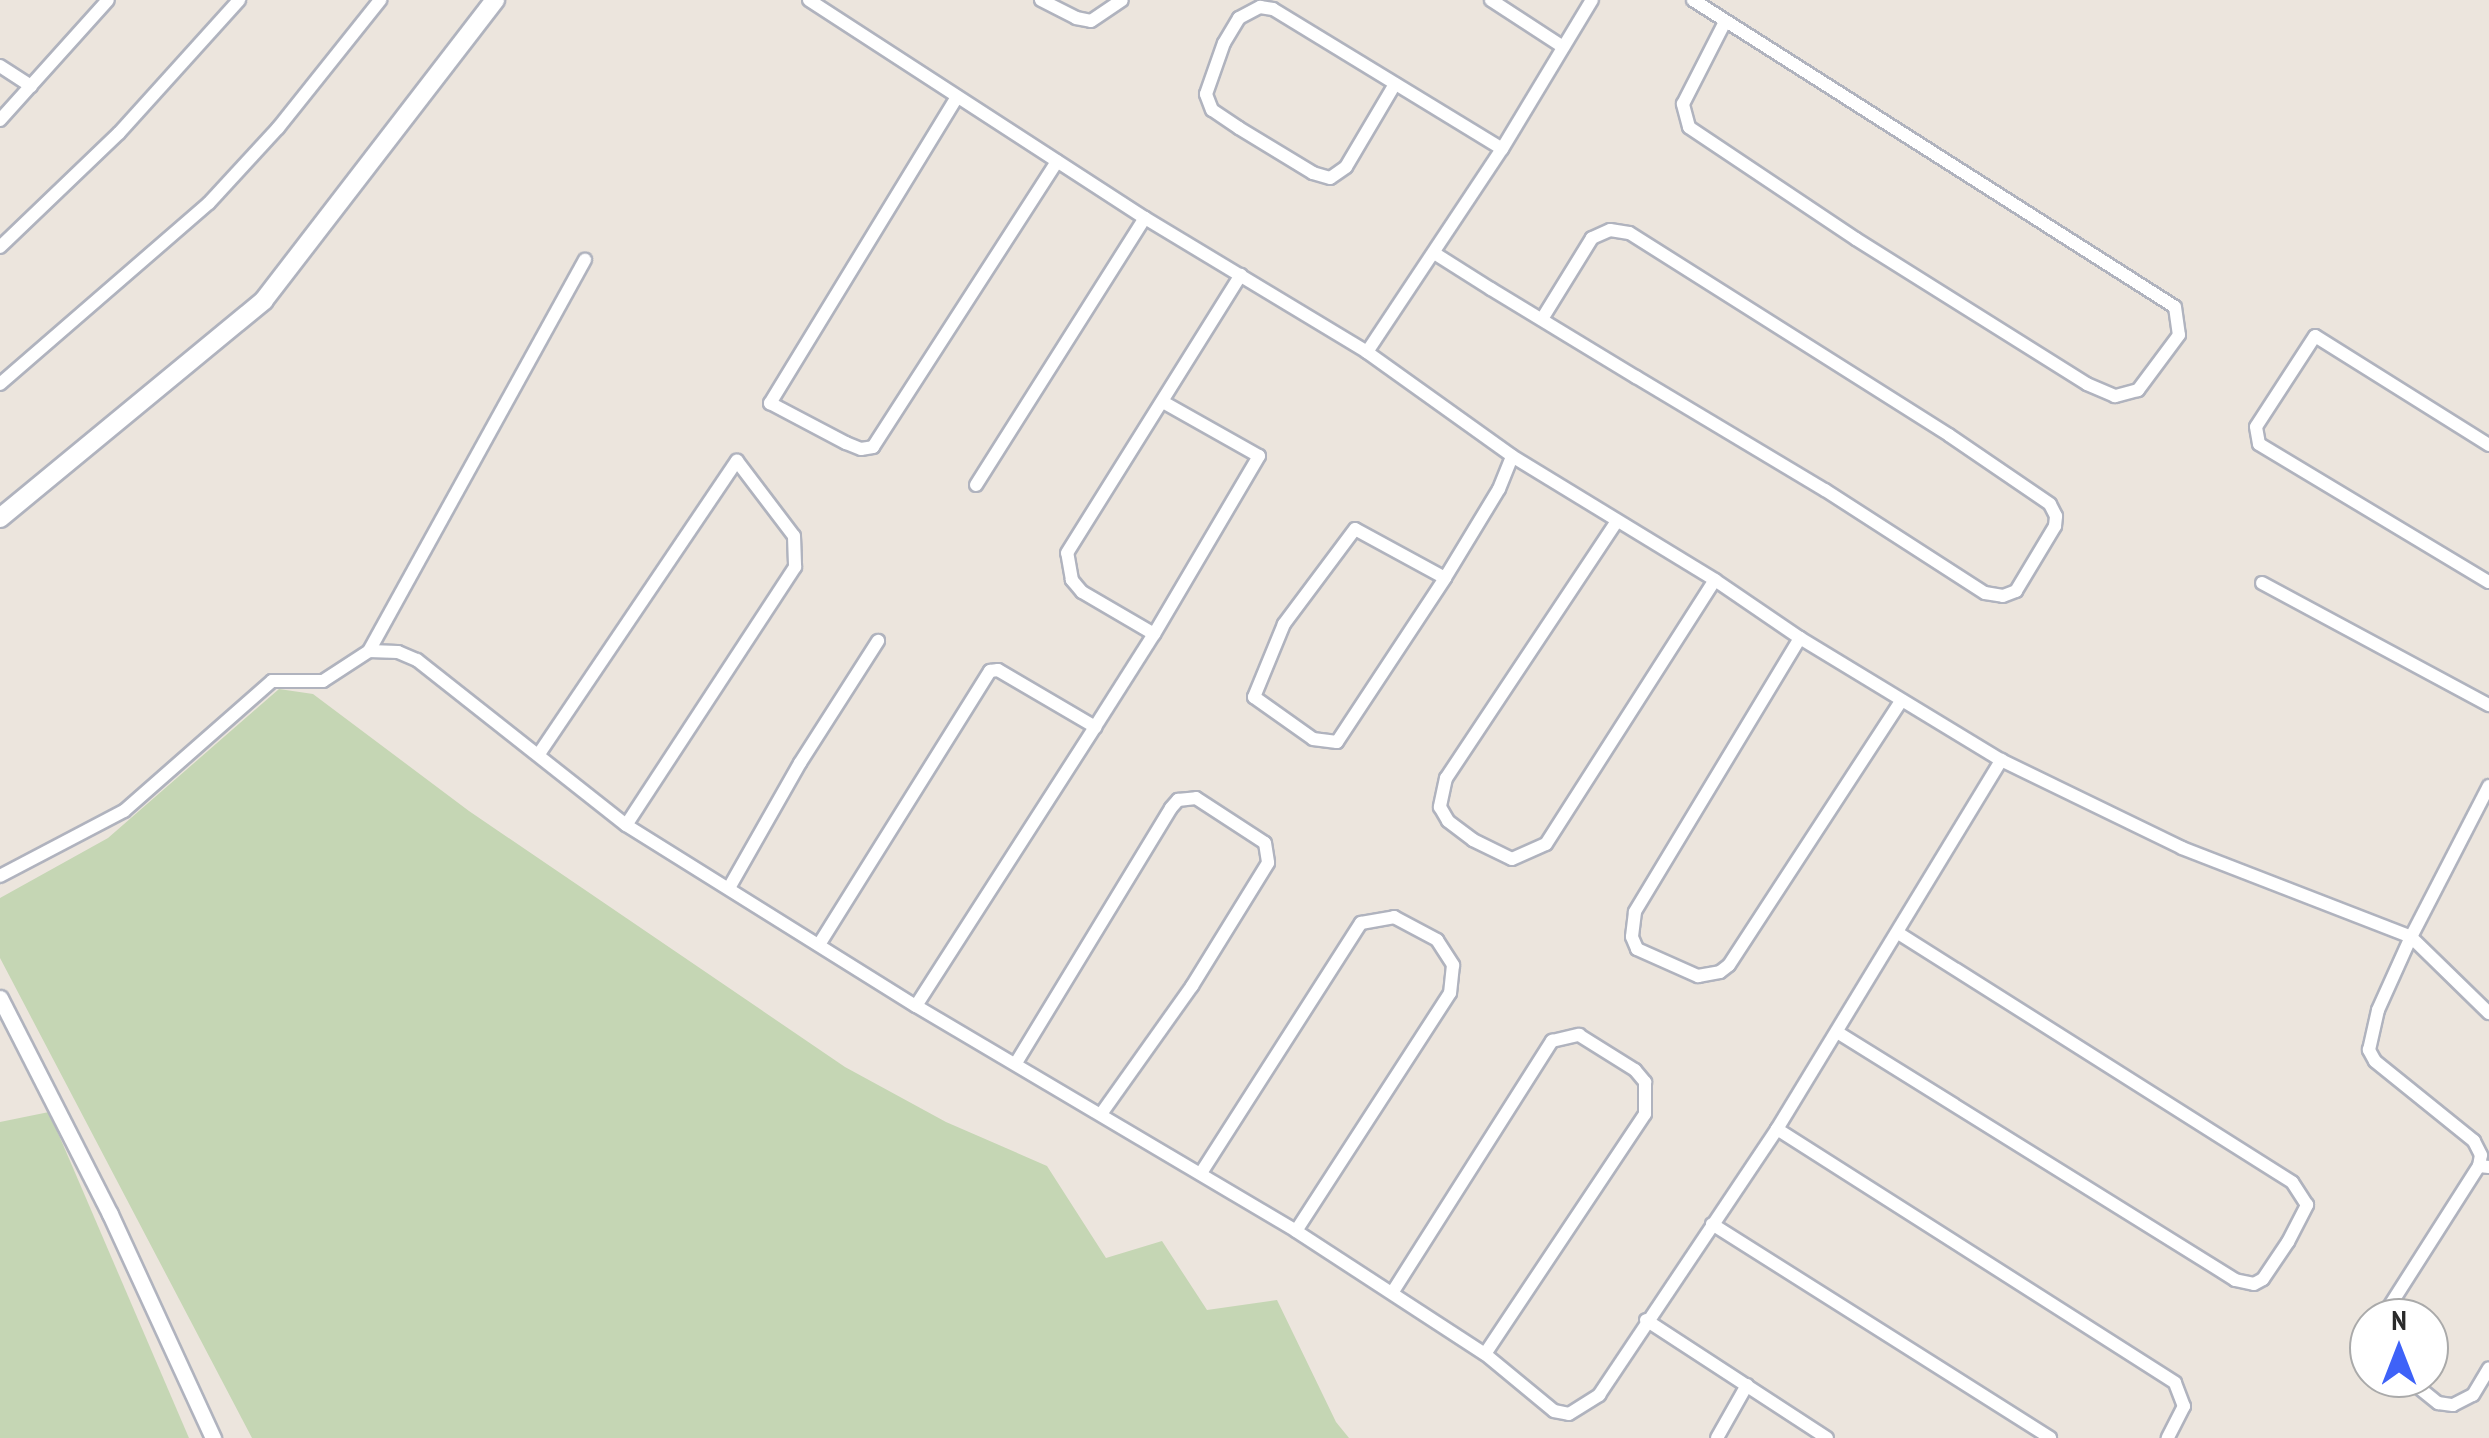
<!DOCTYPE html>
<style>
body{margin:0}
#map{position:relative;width:2489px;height:1438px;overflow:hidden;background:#ece5dd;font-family:"PT Sans Narrow",sans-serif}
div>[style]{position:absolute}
.cemetery>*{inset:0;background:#c5d6b4}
.roads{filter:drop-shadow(2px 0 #b0b3be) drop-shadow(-2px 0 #b0b3be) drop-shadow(0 2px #b0b3be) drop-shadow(0 -2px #b0b3be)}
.minor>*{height:12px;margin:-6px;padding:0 6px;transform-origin:6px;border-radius:6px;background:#fff}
.tertiary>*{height:15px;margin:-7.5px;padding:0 7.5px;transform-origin:7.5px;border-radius:7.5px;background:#fff}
.secondary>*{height:18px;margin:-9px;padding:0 9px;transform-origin:9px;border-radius:9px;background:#fff}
span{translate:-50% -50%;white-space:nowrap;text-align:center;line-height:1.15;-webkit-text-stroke:9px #fff;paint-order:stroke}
.north{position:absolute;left:2349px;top:1298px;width:100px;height:100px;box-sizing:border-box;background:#fff;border:2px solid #aaa;border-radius:50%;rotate:0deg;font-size:28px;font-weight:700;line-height:40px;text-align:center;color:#2a2a2a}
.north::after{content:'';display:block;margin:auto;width:35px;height:45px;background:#3e62f8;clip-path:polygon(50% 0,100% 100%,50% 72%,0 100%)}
</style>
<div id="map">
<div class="cemetery">
<i style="clip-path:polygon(279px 689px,313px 694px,469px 811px,845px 1067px,946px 1122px,1047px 1166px,1106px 1258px,1162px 1241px,1207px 1310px,1277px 1300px,1336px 1422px,1349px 1438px,252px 1438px,0 958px,0 898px,108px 838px)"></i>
<i style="clip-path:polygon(49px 1112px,189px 1438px,0 1438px,0 1122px)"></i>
</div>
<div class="roads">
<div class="minor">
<i style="left:809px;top:0;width:401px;rotate:33deg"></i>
<i style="left:1145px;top:218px;width:259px;rotate:31.1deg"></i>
<i style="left:1367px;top:352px;width:178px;rotate:35.6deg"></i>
<i style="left:1512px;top:456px;width:238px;rotate:31.4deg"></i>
<i style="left:1715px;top:580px;width:103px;rotate:34.3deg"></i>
<i style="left:1800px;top:638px;width:235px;rotate:31.3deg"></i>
<i style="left:2001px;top:760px;width:201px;rotate:25.9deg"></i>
<i style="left:2182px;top:848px;width:246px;rotate:21.2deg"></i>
<i style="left:2411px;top:937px;width:170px;rotate:-62.7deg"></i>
<i style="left:1041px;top:0;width:39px;rotate:27deg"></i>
<i style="left:1076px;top:18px;width:15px;rotate:11deg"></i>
<i style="left:1091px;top:21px;width:37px;rotate:-34deg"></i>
<i style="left:1491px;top:0;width:86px;rotate:33.1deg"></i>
<i style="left:1693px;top:0;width:571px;rotate:32.49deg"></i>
<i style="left:2175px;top:307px;width:28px;rotate:82deg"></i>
<i style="left:2179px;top:335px;width:69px;rotate:126.7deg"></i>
<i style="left:2138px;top:390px;width:24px;rotate:165deg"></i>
<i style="left:2115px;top:396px;width:30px;rotate:-157deg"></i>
<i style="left:2087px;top:384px;width:273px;rotate:-147.9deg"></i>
<i style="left:1856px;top:239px;width:201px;rotate:-146.2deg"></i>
<i style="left:1689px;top:127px;width:24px;rotate:-105deg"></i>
<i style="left:1683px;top:104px;width:92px;rotate:-62.9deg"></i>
<i style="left:0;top:66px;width:37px;rotate:33deg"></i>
<i style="left:1395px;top:84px;width:96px;rotate:120.6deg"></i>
<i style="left:1346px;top:167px;width:19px;rotate:145deg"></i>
<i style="left:1330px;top:178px;width:18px;rotate:-164deg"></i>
<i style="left:1313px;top:173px;width:87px;rotate:-148.7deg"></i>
<i style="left:1239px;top:128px;width:32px;rotate:-146deg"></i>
<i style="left:1212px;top:110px;width:17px;rotate:-111deg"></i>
<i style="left:1206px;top:94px;width:54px;rotate:-70.6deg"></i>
<i style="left:1224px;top:43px;width:29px;rotate:-59deg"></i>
<i style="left:1239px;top:18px;width:24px;rotate:-28deg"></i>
<i style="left:1260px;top:7px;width:13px;rotate:9deg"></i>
<i style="left:1273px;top:9px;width:268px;rotate:31.4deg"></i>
<i style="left:957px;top:97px;width:359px;rotate:121.4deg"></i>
<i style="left:770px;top:403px;width:86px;rotate:27.8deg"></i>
<i style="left:846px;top:443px;width:16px;rotate:22deg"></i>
<i style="left:861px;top:449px;width:12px;rotate:-9deg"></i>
<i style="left:873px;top:447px;width:340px;rotate:-57.2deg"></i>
<i style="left:0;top:120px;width:161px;rotate:-48deg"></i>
<i style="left:0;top:247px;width:165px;rotate:-43.8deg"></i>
<i style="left:119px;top:133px;width:179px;rotate:-47.9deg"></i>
<i style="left:1434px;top:253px;width:67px;rotate:32.3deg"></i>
<i style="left:1491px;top:289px;width:170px;rotate:31.3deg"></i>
<i style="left:1636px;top:377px;width:220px;rotate:30.9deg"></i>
<i style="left:1825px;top:490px;width:190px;rotate:32.8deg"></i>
<i style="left:1985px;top:593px;width:18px;rotate:9deg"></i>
<i style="left:2003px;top:596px;width:14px;rotate:-21deg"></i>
<i style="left:2016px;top:591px;width:76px;rotate:-59deg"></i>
<i style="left:2055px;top:526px;width:10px;rotate:-84deg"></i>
<i style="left:2056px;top:516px;width:13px;rotate:-117deg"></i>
<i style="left:2050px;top:504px;width:122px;rotate:-145.7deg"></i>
<i style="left:1949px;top:435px;width:378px;rotate:-147.7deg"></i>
<i style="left:1629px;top:233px;width:19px;rotate:-171deg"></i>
<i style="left:1610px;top:230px;width:20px;rotate:156deg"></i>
<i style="left:1592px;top:238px;width:95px;rotate:121.7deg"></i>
<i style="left:1367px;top:352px;width:244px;rotate:-56.4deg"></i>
<i style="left:1502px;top:149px;width:174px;rotate:-58.9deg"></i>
<i style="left:0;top:384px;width:276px;rotate:-40.9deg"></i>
<i style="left:209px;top:203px;width:102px;rotate:-47.4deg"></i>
<i style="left:278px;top:128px;width:164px;rotate:-51.4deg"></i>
<i style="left:1163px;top:402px;width:110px;rotate:29.4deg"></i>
<i style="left:1259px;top:456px;width:207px;rotate:120.5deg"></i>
<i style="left:1154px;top:634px;width:83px;rotate:-149.7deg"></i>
<i style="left:1082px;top:592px;width:16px;rotate:-130deg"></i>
<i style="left:1072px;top:580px;width:27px;rotate:-100deg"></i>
<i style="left:1067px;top:553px;width:328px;rotate:-58deg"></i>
<i style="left:2489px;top:445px;width:205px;rotate:-147.9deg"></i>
<i style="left:2315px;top:336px;width:108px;rotate:123deg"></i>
<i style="left:2256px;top:427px;width:17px;rotate:80deg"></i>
<i style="left:2259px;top:444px;width:268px;rotate:31deg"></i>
<i style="left:976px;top:485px;width:316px;rotate:-57.7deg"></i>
<i style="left:1617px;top:521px;width:309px;rotate:123.6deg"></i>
<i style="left:1446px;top:778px;width:30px;rotate:102deg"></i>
<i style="left:1440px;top:807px;width:16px;rotate:60deg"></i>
<i style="left:1448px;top:821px;width:31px;rotate:37deg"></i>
<i style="left:1473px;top:840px;width:43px;rotate:26deg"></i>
<i style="left:1512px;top:859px;width:37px;rotate:-24deg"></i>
<i style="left:1546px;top:844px;width:313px;rotate:-57.4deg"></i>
<i style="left:1445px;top:578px;width:102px;rotate:-151.4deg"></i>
<i style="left:1355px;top:529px;width:119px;rotate:126.8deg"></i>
<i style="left:1284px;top:624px;width:79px;rotate:112.3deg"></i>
<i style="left:1254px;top:697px;width:72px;rotate:35.4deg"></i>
<i style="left:1313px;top:739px;width:24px;rotate:7deg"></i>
<i style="left:1337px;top:742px;width:196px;rotate:-56.6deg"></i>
<i style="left:1445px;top:578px;width:104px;rotate:-58.8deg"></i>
<i style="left:1499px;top:489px;width:35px;rotate:-68deg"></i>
<i style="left:2262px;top:583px;width:258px;rotate:28.3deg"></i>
<i style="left:1800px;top:638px;width:320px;rotate:121.1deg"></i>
<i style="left:1635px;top:912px;width:25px;rotate:97deg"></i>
<i style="left:1632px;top:937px;width:13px;rotate:67deg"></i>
<i style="left:1637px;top:949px;width:67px;rotate:23.9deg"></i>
<i style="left:1698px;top:976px;width:22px;rotate:-10deg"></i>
<i style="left:1720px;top:972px;width:11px;rotate:-38deg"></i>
<i style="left:1729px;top:965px;width:316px;rotate:-56.9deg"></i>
<i style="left:369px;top:651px;width:447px;rotate:-61.1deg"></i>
<i style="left:1095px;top:727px;width:110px;rotate:-57.6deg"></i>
<i style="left:539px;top:754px;width:354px;rotate:-56deg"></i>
<i style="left:737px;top:461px;width:94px;rotate:52.8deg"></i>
<i style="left:794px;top:536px;width:31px;rotate:88deg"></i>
<i style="left:795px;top:567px;width:308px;rotate:123.2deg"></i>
<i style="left:0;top:876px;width:140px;rotate:-27.7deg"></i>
<i style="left:124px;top:811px;width:197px;rotate:-41.3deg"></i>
<i style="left:272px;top:681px;width:51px"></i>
<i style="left:323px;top:681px;width:55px;rotate:-33.1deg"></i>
<i style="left:369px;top:651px;width:29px;rotate:2deg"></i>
<i style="left:398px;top:652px;width:21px;rotate:23deg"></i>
<i style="left:417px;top:660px;width:266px;rotate:38.3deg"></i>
<i style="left:626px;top:825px;width:342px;rotate:32deg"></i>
<i style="left:916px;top:1006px;width:442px;rotate:30.6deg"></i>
<i style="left:1296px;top:1231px;width:225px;rotate:33.1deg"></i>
<i style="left:1485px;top:1354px;width:89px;rotate:39.6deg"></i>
<i style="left:1554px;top:1411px;width:15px;rotate:11deg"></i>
<i style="left:1569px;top:1414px;width:36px;rotate:-32deg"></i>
<i style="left:1599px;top:1395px;width:320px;rotate:-56.2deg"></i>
<i style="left:1777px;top:1129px;width:432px;rotate:-58.7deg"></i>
<i style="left:729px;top:888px;width:144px;rotate:-60.4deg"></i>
<i style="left:800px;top:763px;width:145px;rotate:-57.4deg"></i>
<i style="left:820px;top:943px;width:321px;rotate:-58deg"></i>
<i style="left:990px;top:671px;width:8px;rotate:-7deg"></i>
<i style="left:998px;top:670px;width:113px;rotate:30.4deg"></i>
<i style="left:1095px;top:727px;width:331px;rotate:122.7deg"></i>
<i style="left:1837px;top:1032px;width:469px;rotate:31.9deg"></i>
<i style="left:2235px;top:1280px;width:19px;rotate:12deg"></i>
<i style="left:2254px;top:1284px;width:10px;rotate:-29deg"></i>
<i style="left:2263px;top:1279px;width:45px;rotate:-56deg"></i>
<i style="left:2288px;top:1242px;width:42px;rotate:-62.8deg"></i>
<i style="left:2307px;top:1205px;width:27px;rotate:-123deg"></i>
<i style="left:2292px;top:1182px;width:466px;rotate:-147.7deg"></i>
<i style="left:1016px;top:1063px;width:298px;rotate:-58.7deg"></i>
<i style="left:1171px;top:808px;width:11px;rotate:-49deg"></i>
<i style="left:1178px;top:800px;width:18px;rotate:-6deg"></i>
<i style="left:1196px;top:798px;width:82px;rotate:33.1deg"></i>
<i style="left:1265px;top:843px;width:20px;rotate:81deg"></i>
<i style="left:1268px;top:863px;width:145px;rotate:121.7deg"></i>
<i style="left:1192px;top:986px;width:157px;rotate:125.4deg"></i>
<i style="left:1777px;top:1129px;width:472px;rotate:32.5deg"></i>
<i style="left:2175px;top:1383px;width:25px;rotate:69deg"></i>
<i style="left:2184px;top:1406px;width:36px;rotate:117deg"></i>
<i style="left:2479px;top:1166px;width:11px;rotate:-80deg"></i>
<i style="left:2481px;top:1155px;width:16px;rotate:-117deg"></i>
<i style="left:2474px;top:1141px;width:127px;rotate:-141.1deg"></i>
<i style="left:2375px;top:1061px;width:13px;rotate:-119deg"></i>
<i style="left:2369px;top:1050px;width:41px;rotate:-77.3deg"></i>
<i style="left:2378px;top:1010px;width:80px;rotate:-65.7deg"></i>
<i style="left:2411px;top:937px;width:109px;rotate:44.3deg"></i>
<i style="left:1201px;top:1173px;width:297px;rotate:-57.4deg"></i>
<i style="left:1361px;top:923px;width:34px;rotate:-10deg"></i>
<i style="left:1394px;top:917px;width:49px;rotate:28.1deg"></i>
<i style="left:1437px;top:940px;width:30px;rotate:57deg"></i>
<i style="left:1453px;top:965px;width:28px;rotate:96deg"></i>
<i style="left:1450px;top:993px;width:283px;rotate:122.9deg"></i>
<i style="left:1712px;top:1224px;width:400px;rotate:32.3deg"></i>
<i style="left:1392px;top:1293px;width:299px;rotate:-57.6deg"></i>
<i style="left:1552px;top:1041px;width:28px;rotate:-13deg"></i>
<i style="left:1579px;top:1035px;width:66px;rotate:32deg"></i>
<i style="left:1635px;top:1070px;width:16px;rotate:50deg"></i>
<i style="left:1645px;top:1082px;width:32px;rotate:90deg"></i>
<i style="left:1645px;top:1114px;width:288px;rotate:123.7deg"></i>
<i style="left:2382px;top:1318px;width:180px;rotate:-57.5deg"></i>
<i style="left:2479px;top:1166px;width:10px;rotate:6deg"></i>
<i style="left:1646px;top:1320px;width:216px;rotate:33.1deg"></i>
<i style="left:2407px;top:1378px;width:40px;rotate:39deg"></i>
<i style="left:2438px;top:1403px;width:15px;rotate:8deg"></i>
<i style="left:2453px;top:1405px;width:22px;rotate:-27deg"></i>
<i style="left:2473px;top:1395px;width:31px;rotate:-59deg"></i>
<i style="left:1717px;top:1438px;width:61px;rotate:-60.5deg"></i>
</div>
<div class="tertiary">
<i style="left:0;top:998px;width:242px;rotate:63deg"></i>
<i style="left:110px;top:1214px;width:247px;rotate:65.3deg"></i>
</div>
<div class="secondary">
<i style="left:0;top:518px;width:342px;rotate:-39.5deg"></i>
<i style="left:264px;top:300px;width:379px;rotate:-52.4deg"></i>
</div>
</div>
<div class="north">N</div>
</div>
